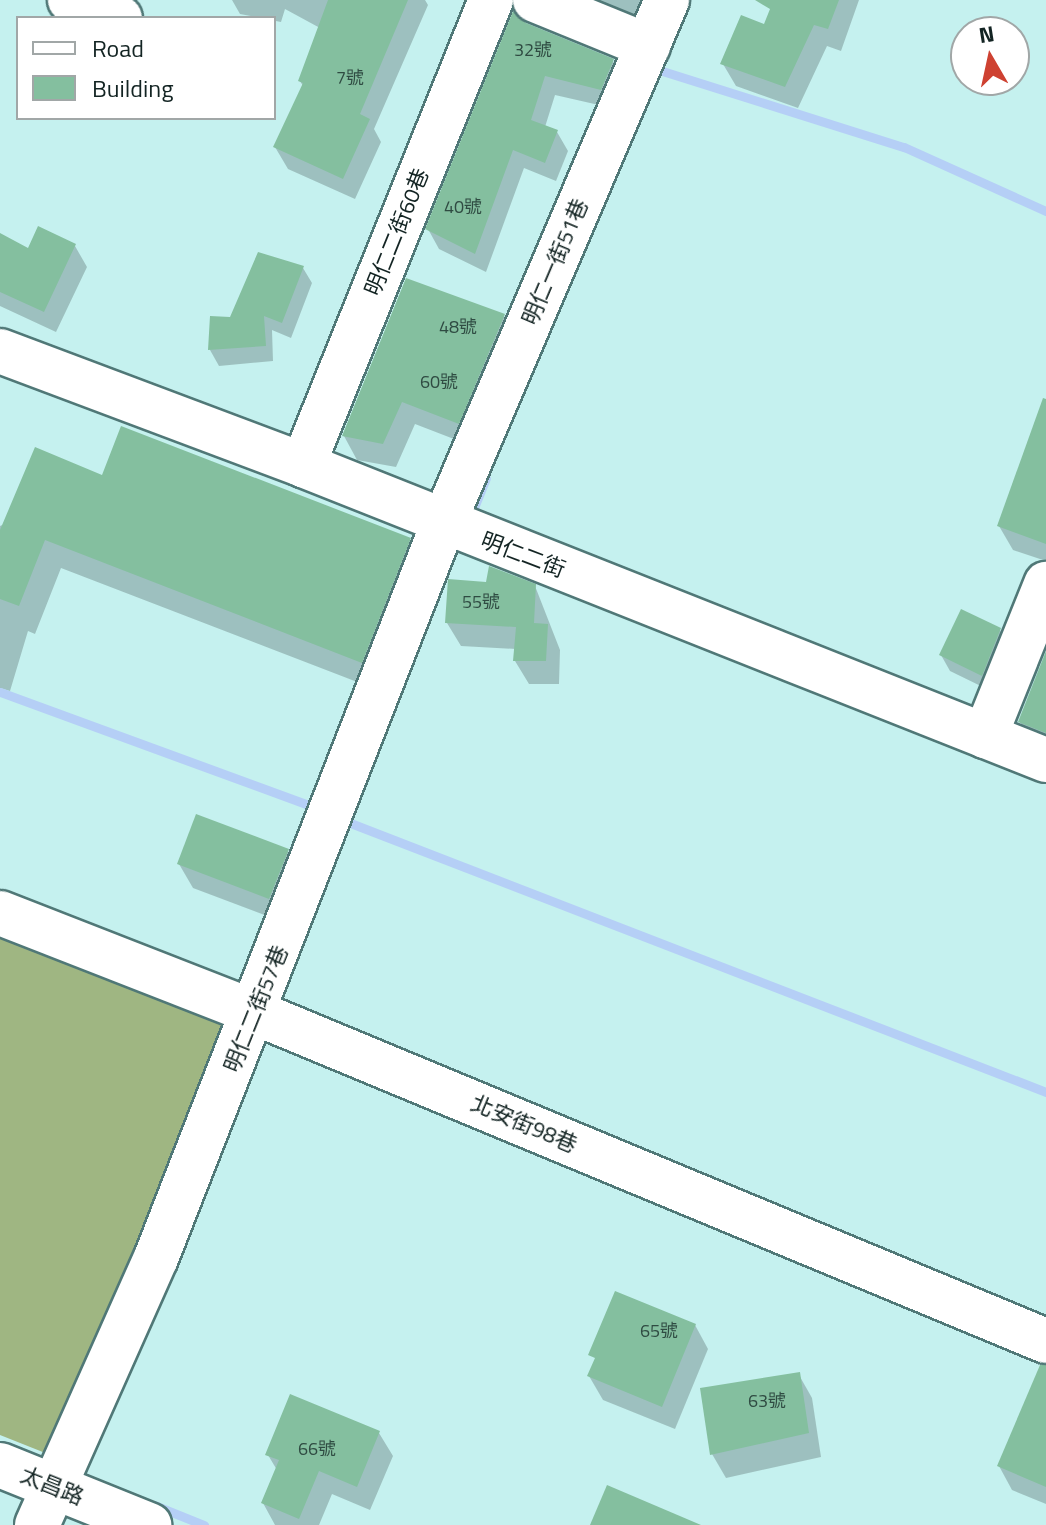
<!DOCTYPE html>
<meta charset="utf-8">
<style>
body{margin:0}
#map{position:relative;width:1046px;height:1525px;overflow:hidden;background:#c5f1ef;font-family:"Titillium Web","Noto Sans TC",sans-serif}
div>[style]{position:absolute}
.forest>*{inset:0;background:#9fb682}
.shadow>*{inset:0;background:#0003}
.stream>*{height:9px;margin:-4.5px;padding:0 4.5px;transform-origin:4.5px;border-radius:4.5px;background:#b5cff6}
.building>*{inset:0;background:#84bf9f}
.roads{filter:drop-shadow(2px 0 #507877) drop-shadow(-2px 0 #507877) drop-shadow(0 2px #507877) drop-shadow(0 -2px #507877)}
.minor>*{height:44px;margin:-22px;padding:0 22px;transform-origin:22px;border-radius:22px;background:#fff}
span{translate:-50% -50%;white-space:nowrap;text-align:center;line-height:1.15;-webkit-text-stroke:8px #fff;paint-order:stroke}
.number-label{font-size:18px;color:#2f4b42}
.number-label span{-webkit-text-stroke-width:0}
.street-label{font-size:22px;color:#132423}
.legend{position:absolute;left:16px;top:16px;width:260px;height:104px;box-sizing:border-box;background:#fff;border:2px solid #a1a7a7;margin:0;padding:10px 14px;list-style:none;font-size:24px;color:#132423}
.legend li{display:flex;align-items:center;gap:16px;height:40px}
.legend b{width:40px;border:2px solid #a1a7a7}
.north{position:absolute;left:950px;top:16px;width:80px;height:80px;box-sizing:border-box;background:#fff;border:2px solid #a1a7a7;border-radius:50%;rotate:351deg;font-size:22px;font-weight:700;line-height:32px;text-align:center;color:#132423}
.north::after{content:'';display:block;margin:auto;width:28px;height:36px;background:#ce4131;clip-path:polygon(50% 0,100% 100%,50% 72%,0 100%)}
</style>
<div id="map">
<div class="forest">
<i style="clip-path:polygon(0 932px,244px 1032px,78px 1466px,0 1435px)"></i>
</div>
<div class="shadow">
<i style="clip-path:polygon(232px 0,425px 0,428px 5px,374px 129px,381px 142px,355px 199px,288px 169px,275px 147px,303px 86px,300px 81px,320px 28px,285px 9px,281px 22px,240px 14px)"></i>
<i style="clip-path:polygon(490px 0,686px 0,649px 38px,516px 2px)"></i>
<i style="clip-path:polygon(775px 0,859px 0,841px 51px,827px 46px,798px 108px,736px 86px,723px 64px,765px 27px)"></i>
<i style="clip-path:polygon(524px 25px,613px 61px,624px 80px,612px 108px,555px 95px,545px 127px,557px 132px,568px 151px,556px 181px,524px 168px,486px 272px,439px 249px,428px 229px)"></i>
<i style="clip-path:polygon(0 236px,29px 251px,75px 246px,87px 267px,56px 332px,0 306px)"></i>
<i style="clip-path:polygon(303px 268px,312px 283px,291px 338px,272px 330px,273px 361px,219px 366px,210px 350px,212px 318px,231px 319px)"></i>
<i style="clip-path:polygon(504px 316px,518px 339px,472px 446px,415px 424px,396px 467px,357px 460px,344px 436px)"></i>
<i style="clip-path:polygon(1046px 442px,1046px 561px,1013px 550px,999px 526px)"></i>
<i style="clip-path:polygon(103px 478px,409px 539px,426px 568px,378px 690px,61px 568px,35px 634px,28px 631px,10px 691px,0 688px,0 526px)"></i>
<i style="clip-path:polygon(488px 584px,535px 586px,560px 650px,559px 684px,529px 684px,515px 661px,516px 649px,461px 646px,447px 623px)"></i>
<i style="clip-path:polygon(1000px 630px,1009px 646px,991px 691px,950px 671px,941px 655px)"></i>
<i style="clip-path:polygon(1046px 659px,1046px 751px,1033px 745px,1020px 722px)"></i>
<i style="clip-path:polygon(288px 851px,301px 875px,283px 922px,193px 888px,179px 864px)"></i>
<i style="clip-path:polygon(695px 1325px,708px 1349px,675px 1429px,603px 1400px,589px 1376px)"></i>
<i style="clip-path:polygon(799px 1375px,812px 1398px,821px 1457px,726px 1478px,712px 1454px)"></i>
<i style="clip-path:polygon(1046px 1377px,1046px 1504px,1012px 1490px,999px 1466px)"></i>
<i style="clip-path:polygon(379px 1433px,393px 1456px,370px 1510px,332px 1494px,319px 1525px,275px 1525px,263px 1503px,277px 1470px,268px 1455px)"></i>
</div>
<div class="stream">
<i style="left:654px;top:73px;width:4px;rotate:-63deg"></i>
<i style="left:656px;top:69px;width:260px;rotate:17.5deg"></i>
<i style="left:904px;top:147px;width:156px;rotate:24.3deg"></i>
<i style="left:469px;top:520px;width:45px;rotate:-68deg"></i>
<i style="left:0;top:692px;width:341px;rotate:20.1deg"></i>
<i style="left:340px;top:819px;width:757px;rotate:21.14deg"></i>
<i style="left:154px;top:1505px;width:54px;rotate:21.8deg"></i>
</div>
<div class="building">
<i style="clip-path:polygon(328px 0,408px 0,360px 114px,370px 119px,343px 179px,273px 147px,303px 83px,298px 81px)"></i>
<i style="clip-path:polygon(755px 0,839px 0,828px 29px,814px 25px,785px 87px,720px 64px,741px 15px,764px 24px,770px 9px)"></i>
<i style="clip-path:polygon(513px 11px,526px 23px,614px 59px,601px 90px,545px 76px,531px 120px,558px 130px,545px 163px,513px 150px,475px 254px,425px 229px)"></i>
<i style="clip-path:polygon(38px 226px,76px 244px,44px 312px,0 292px,0 233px,28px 248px)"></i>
<i style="clip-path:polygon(258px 252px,304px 266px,282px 323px,264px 316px,266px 346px,208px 350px,210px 316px,230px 317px)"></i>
<i style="clip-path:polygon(406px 278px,505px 314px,459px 424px,402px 402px,383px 444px,342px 436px)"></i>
<i style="clip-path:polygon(1043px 398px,1046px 399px,1046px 544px,997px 526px)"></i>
<i style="clip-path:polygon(121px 426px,411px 538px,362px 663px,45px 540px,19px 606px,0 599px,0 530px,35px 447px,102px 475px)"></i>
<i style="clip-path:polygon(489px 566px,536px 584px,534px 623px,548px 624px,546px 661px,513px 661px,516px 627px,445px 623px,448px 579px,486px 582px)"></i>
<i style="clip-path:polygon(961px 609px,1001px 628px,982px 676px,939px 655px)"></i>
<i style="clip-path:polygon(1046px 651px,1046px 733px,1018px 722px)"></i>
<i style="clip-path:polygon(196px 814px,289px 849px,269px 899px,177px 864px)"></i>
<i style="clip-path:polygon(615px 1291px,696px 1324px,662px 1407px,587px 1376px,595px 1358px,588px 1355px)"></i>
<i style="clip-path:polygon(1040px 1365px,1046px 1365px,1046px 1487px,997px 1466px)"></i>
<i style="clip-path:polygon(800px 1372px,809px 1433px,710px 1455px,700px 1388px)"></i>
<i style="clip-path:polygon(290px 1394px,380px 1431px,357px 1487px,319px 1471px,299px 1519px,261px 1503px,279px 1460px,265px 1455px)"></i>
<i style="clip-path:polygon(607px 1485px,701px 1525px,590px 1525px)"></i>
</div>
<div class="roads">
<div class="minor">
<i style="left:70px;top:0;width:53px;rotate:19.8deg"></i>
<i style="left:535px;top:0;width:122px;rotate:22.2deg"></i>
<i style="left:0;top:351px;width:324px;rotate:20.6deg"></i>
<i style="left:303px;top:465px;width:799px;rotate:21.66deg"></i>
<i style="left:303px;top:465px;width:502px;rotate:-67.99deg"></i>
<i style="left:985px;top:736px;width:164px;rotate:-68.1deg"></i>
<i style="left:0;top:913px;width:275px;rotate:21.3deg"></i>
<i style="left:256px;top:1013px;width:855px;rotate:22.55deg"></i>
<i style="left:0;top:1465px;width:161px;rotate:21.9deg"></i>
<i style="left:37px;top:1525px;width:292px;rotate:-66deg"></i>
<i style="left:156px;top:1258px;width:788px;rotate:-68.64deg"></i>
<i style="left:443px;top:524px;width:570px;rotate:-66.85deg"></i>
</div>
</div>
<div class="number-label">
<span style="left:533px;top:50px">32號</span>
<span style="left:350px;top:78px">7號</span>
<span style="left:463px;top:207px">40號</span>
<span style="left:458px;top:327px">48號</span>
<span style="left:439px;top:382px">60號</span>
<span style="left:481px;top:602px">55號</span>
<span style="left:659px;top:1331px">65號</span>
<span style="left:767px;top:1401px">63號</span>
<span style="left:317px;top:1449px">66號</span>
</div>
<div class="street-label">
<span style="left:397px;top:232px;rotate:-68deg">明仁二街60巷</span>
<span style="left:555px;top:262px;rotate:-67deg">明仁一街51巷</span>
<span style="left:523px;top:555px;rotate:21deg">明仁二街</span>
<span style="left:256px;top:1009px;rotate:-68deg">明仁二街57巷</span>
<span style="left:524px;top:1124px;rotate:23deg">北安街98巷</span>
<span style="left:52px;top:1486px;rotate:22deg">太昌路</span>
</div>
<ul class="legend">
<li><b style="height:10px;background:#fff"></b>Road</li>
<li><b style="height:22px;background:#84bf9f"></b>Building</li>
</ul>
<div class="north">N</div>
</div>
